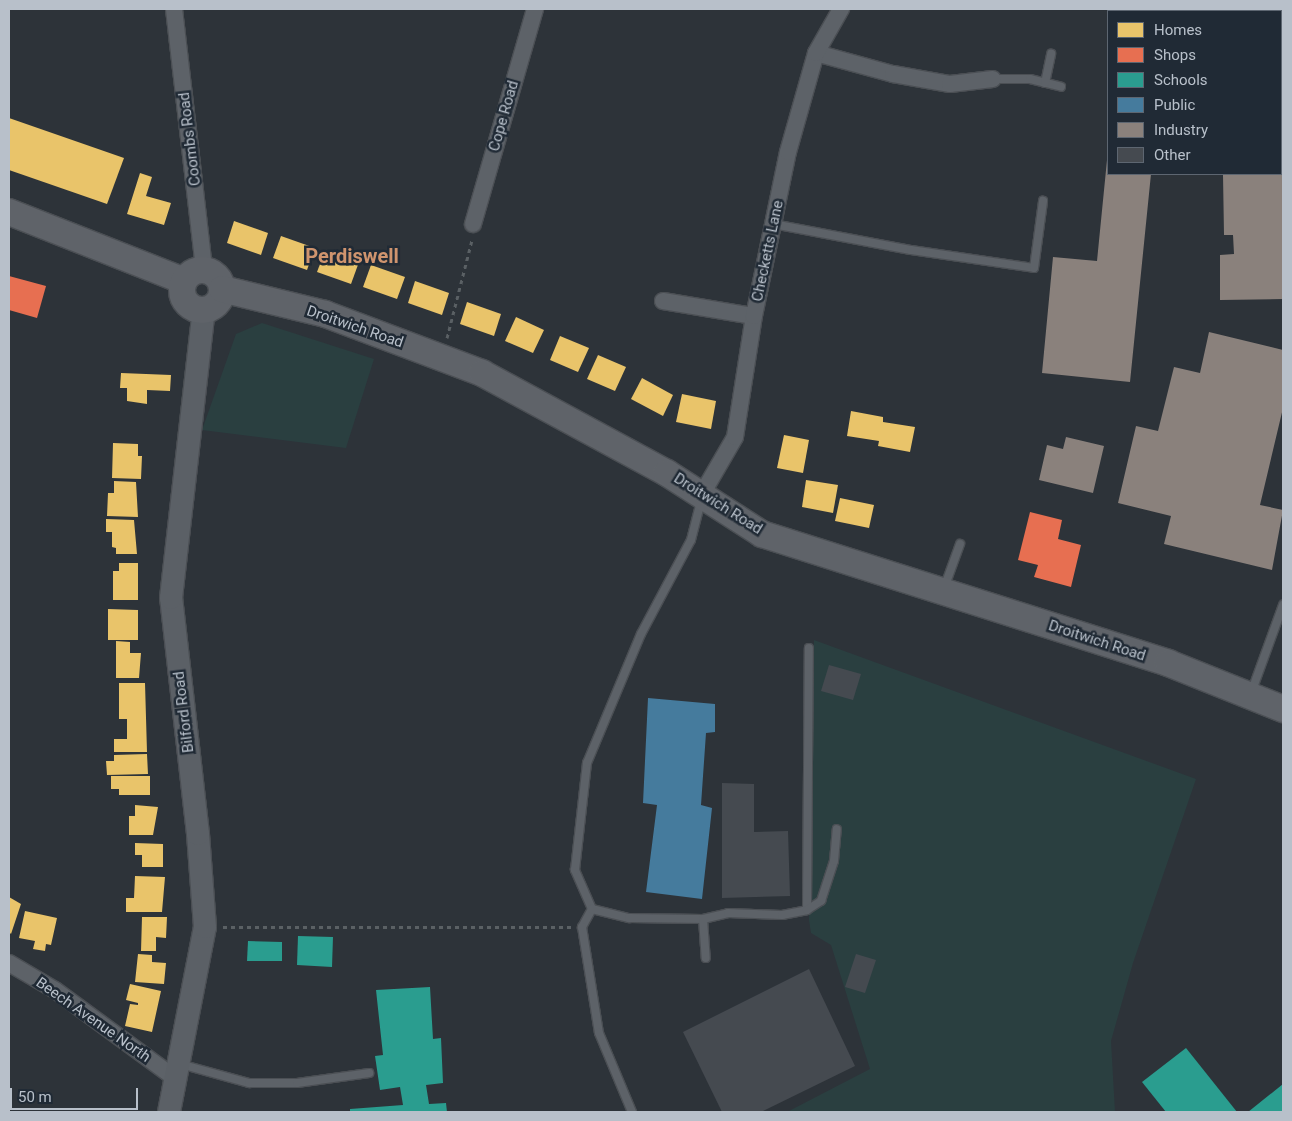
<!DOCTYPE html>
<style>
body{margin:0}
#map{position:relative;width:1292px;height:1121px;overflow:hidden;background:#2d3339;font-family:Roboto,sans-serif}
div>[style]{position:absolute}
.green>*{inset:0;background:#2a3f40}
.homes>*{inset:0;background:#e9c46a}
.shops>*{inset:0;background:#e76f51}
.schools>*{inset:0;background:#2a9d8f}
.public>*{inset:0;background:#457b9d}
.industry>*{inset:0;background:#8a817c}
.building>*{inset:0;background:#454a50}
.path>*{height:3px;margin-top:-1.5px;transform-origin:0;background:repeating-linear-gradient(90deg,#5a6064 0 4px,transparent 0 8px)}
.roads{filter:drop-shadow(1px 0 #4b4f54) drop-shadow(-1px 0 #4b4f54) drop-shadow(0 1px #4b4f54) drop-shadow(0 -1px #4b4f54)}
.lane>*{height:8px;margin:-4px;padding:0 4px;transform-origin:4px;border-radius:4px;background:#5d6268}
.street>*{height:16px;margin:-8px;padding:0 8px;transform-origin:8px;border-radius:8px;background:#5d6268}
.secondary>*{height:22px;margin:-11px;padding:0 11px;transform-origin:11px;border-radius:11px;background:#5b6066}
.primary>*{height:26px;margin:-13px;padding:0 13px;transform-origin:13px;border-radius:13px;background:#5f6369}
.primary>.ring{margin:-13px;padding:0;box-sizing:content-box;background:none;border:26px solid #5f6369;border-radius:50%}
span{translate:-50% -50%;white-space:nowrap;text-align:center;line-height:1.15;-webkit-text-stroke:5px #202a35;paint-order:stroke}
.street-label{font-size:15px;color:#b8c0ca}
.district-label{font-size:20px;color:#cf946e;font-weight:700}
.frame{position:absolute;inset:0;border:10px solid #b8c0ca;pointer-events:none}
.legend{position:absolute;left:1107px;top:10px;width:175px;height:165px;box-sizing:border-box;background:#202a35;border:1px solid #5d6671;margin:0;padding:6px 9px;list-style:none;font-size:15px;color:#b8c0ca}
.legend li{display:flex;align-items:center;gap:10px;height:25px}
.legend b{width:25px;border:1px solid #5d6671}
.scale{position:absolute;left:10px;top:1088px;width:128px;height:22px;box-sizing:border-box;border:2px solid #b8c0ca;border-top:0;padding-left:6px;font-size:15px;line-height:18px;white-space:nowrap;color:#b8c0ca;-webkit-text-stroke:4px #202a35;paint-order:stroke}
</style>
<div id="map">
<div class="green">
<i style="clip-path:polygon(262px 323px,374px 359px,346px 448px,202px 430px,236px 334px)"></i>
<i style="clip-path:polygon(814px 640px,1196px 779px,1133px 963px,1111px 1041px,1115px 1112px,787px 1112px,870px 1069px,831px 945px,811px 933px,809px 920px)"></i>
</div>
<div class="homes">
<i style="clip-path:polygon(9px 118px,124px 158px,107px 204px,9px 170px)"></i>
<i style="clip-path:polygon(140px 173px,152px 177px,146px 196px,171px 203px,164px 225px,127px 214px)"></i>
<i style="clip-path:polygon(234px 221px,268px 233px,261px 255px,227px 243px)"></i>
<i style="clip-path:polygon(281px 236px,315px 248px,307px 270px,273px 258px)"></i>
<i style="clip-path:polygon(325px 251px,359px 262px,351px 284px,317px 272px)"></i>
<i style="clip-path:polygon(371px 265px,405px 277px,397px 299px,363px 287px)"></i>
<i style="clip-path:polygon(415px 281px,449px 293px,442px 315px,408px 303px)"></i>
<i style="clip-path:polygon(467px 302px,501px 314px,494px 336px,460px 324px)"></i>
<i style="clip-path:polygon(516px 317px,544px 330px,533px 353px,505px 341px)"></i>
<i style="clip-path:polygon(560px 336px,589px 348px,578px 372px,550px 360px)"></i>
<i style="clip-path:polygon(598px 355px,626px 367px,615px 391px,587px 379px)"></i>
<i style="clip-path:polygon(121px 373px,171px 375px,170px 391px,147px 390px,147px 404px,127px 401px,127px 388px,120px 388px)"></i>
<i style="clip-path:polygon(642px 378px,673px 395px,663px 416px,631px 399px)"></i>
<i style="clip-path:polygon(682px 394px,716px 401px,711px 429px,676px 422px)"></i>
<i style="clip-path:polygon(851px 411px,883px 417px,883px 422px,915px 427px,910px 452px,878px 446px,879px 441px,847px 436px)"></i>
<i style="clip-path:polygon(784px 435px,809px 440px,803px 473px,777px 468px)"></i>
<i style="clip-path:polygon(113px 443px,138px 444px,138px 456px,142px 456px,141px 479px,112px 478px)"></i>
<i style="clip-path:polygon(806px 480px,838px 485px,833px 513px,802px 507px)"></i>
<i style="clip-path:polygon(114px 481px,136px 482px,138px 517px,107px 516px,108px 493px,114px 493px)"></i>
<i style="clip-path:polygon(840px 498px,874px 505px,869px 528px,835px 521px)"></i>
<i style="clip-path:polygon(106px 519px,134px 520px,137px 554px,116px 554px,116px 548px,112px 547px,112px 532px,106px 532px)"></i>
<i style="clip-path:polygon(119px 563px,138px 563px,138px 600px,113px 600px,113px 571px,119px 571px)"></i>
<i style="clip-path:polygon(108px 609px,138px 610px,138px 640px,108px 640px)"></i>
<i style="clip-path:polygon(116px 641px,130px 642px,130px 653px,141px 653px,139px 678px,116px 678px)"></i>
<i style="clip-path:polygon(119px 683px,145px 683px,147px 752px,114px 752px,114px 739px,127px 739px,127px 719px,119px 719px)"></i>
<i style="clip-path:polygon(147px 754px,148px 774px,107px 775px,106px 761px,114px 761px,114px 755px)"></i>
<i style="clip-path:polygon(111px 776px,150px 776px,150px 795px,119px 795px,119px 789px,111px 789px)"></i>
<i style="clip-path:polygon(135px 805px,158px 807px,153px 835px,129px 835px,129px 816px,135px 816px)"></i>
<i style="clip-path:polygon(135px 843px,163px 844px,163px 867px,142px 867px,142px 855px,135px 855px)"></i>
<i style="clip-path:polygon(135px 876px,165px 877px,162px 912px,126px 912px,126px 898px,134px 898px)"></i>
<i style="clip-path:polygon(9px 897px,21px 904px,11px 934px,9px 932px)"></i>
<i style="clip-path:polygon(25px 911px,57px 918px,51px 945px,46px 944px,45px 951px,33px 949px,35px 941px,19px 938px)"></i>
<i style="clip-path:polygon(142px 917px,167px 917px,166px 938px,156px 937px,156px 951px,141px 951px)"></i>
<i style="clip-path:polygon(138px 954px,152px 955px,152px 962px,166px 963px,164px 984px,135px 982px)"></i>
<i style="clip-path:polygon(130px 984px,161px 991px,152px 1032px,125px 1026px,130px 1004px,138px 1005px,138px 1003px,126px 1000px)"></i>
</div>
<div class="shops">
<i style="clip-path:polygon(9px 276px,46px 286px,37px 318px,9px 310px)"></i>
<i style="clip-path:polygon(1030px 512px,1062px 520px,1058px 539px,1081px 545px,1071px 587px,1034px 577px,1038px 565px,1018px 560px)"></i>
</div>
<div class="schools">
<i style="clip-path:polygon(298px 936px,333px 937px,332px 967px,297px 965px)"></i>
<i style="clip-path:polygon(248px 941px,282px 942px,282px 961px,247px 961px)"></i>
<i style="clip-path:polygon(430px 987px,433px 1039px,441px 1038px,443px 1083px,426px 1085px,429px 1104px,446px 1103px,447px 1112px,350px 1112px,350px 1109px,403px 1105px,400px 1087px,380px 1090px,375px 1056px,383px 1055px,376px 990px)"></i>
<i style="clip-path:polygon(1186px 1048px,1237px 1112px,1166px 1112px,1142px 1082px)"></i>
<i style="clip-path:polygon(1283px 1084px,1283px 1112px,1248px 1112px)"></i>
</div>
<div class="public">
<i style="clip-path:polygon(648px 698px,715px 704px,715px 732px,706px 733px,701px 805px,712px 808px,702px 899px,646px 892px,657px 805px,643px 803px)"></i>
</div>
<div class="industry">
<i style="clip-path:polygon(1281px 151px,1283px 151px,1283px 299px,1220px 300px,1220px 255px,1234px 254px,1233px 235px,1224px 235px,1223px 175px,1281px 174px)"></i>
<i style="clip-path:polygon(1107px 160px,1108px 174px,1151px 174px,1130px 382px,1042px 373px,1053px 257px,1097px 261px)"></i>
<i style="clip-path:polygon(1209px 332px,1283px 350px,1283px 408px,1260px 505px,1283px 510px,1272px 570px,1164px 544px,1171px 516px,1118px 503px,1136px 426px,1158px 431px,1174px 367px,1200px 373px)"></i>
<i style="clip-path:polygon(1066px 437px,1104px 446px,1093px 493px,1039px 480px,1047px 445px,1063px 449px)"></i>
</div>
<div class="building">
<i style="clip-path:polygon(829px 665px,861px 674px,853px 700px,821px 691px)"></i>
<i style="clip-path:polygon(722px 783px,754px 784px,754px 832px,788px 831px,790px 896px,722px 898px)"></i>
<i style="clip-path:polygon(856px 954px,876px 960px,865px 993px,845px 987px)"></i>
<i style="clip-path:polygon(809px 969px,855px 1066px,761px 1112px,722px 1112px,683px 1032px)"></i>
</div>
<div class="path">
<i style="left:447px;top:338px;width:101px;rotate:-75.7deg"></i>
<i style="left:223px;top:927px;width:349px"></i>
</div>
<div class="roads">
<div class="lane">
<i style="left:993px;top:79px;width:37px"></i>
<i style="left:1030px;top:79px;width:32px;rotate:14deg"></i>
<i style="left:1045px;top:83px;width:30px;rotate:-78deg"></i>
<i style="left:773px;top:224px;width:140px;rotate:10.7deg"></i>
<i style="left:911px;top:250px;width:124px;rotate:8.3deg"></i>
<i style="left:1034px;top:268px;width:68px;rotate:-82.3deg"></i>
<i style="left:944px;top:588px;width:47px;rotate:-70deg"></i>
<i style="left:1251px;top:693px;width:94px;rotate:-70deg"></i>
<i style="left:592px;top:909px;width:43px;rotate:-113.6deg"></i>
<i style="left:575px;top:870px;width:108px;rotate:-83.6deg"></i>
<i style="left:587px;top:763px;width:140px;rotate:-67.3deg"></i>
<i style="left:641px;top:634px;width:106px;rotate:-62deg"></i>
<i style="left:691px;top:540px;width:40px;rotate:-75.6deg"></i>
<i style="left:592px;top:909px;width:21px;rotate:119deg"></i>
<i style="left:582px;top:927px;width:107px;rotate:80.9deg"></i>
<i style="left:599px;top:1033px;width:86px;rotate:67.3deg"></i>
<i style="left:592px;top:909px;width:38px;rotate:14deg"></i>
<i style="left:629px;top:918px;width:74px;rotate:0.8deg"></i>
<i style="left:703px;top:919px;width:39px;rotate:86deg"></i>
<i style="left:807px;top:910px;width:262px;rotate:-89.6deg"></i>
<i style="left:703px;top:919px;width:26px;rotate:-13deg"></i>
<i style="left:728px;top:913px;width:54px;rotate:2.1deg"></i>
<i style="left:782px;top:915px;width:25px;rotate:-11deg"></i>
<i style="left:807px;top:910px;width:17px;rotate:-33deg"></i>
<i style="left:821px;top:901px;width:42px;rotate:-72deg"></i>
<i style="left:834px;top:861px;width:32px;rotate:-85deg"></i>
<i style="left:180px;top:1064px;width:72px;rotate:15.4deg"></i>
<i style="left:249px;top:1083px;width:48px"></i>
<i style="left:297px;top:1083px;width:73px;rotate:-7.9deg"></i>
</div>
<div class="street">
<i style="left:174px;top:9px;width:263px;rotate:83.4deg"></i>
<i style="left:1224px;top:9px;width:11px;rotate:10deg"></i>
<i style="left:816px;top:53px;width:80px;rotate:15.3deg"></i>
<i style="left:893px;top:74px;width:58px;rotate:10deg"></i>
<i style="left:950px;top:84px;width:43px;rotate:-6.6deg"></i>
<i style="left:473px;top:224px;width:224px;rotate:-73.9deg"></i>
<i style="left:663px;top:301px;width:92px;rotate:9.4deg"></i>
<i style="left:702px;top:494px;width:66px;rotate:-59.9deg"></i>
<i style="left:735px;top:437px;width:122px;rotate:-81.1deg"></i>
<i style="left:754px;top:316px;width:167px;rotate:-78.3deg"></i>
<i style="left:788px;top:152px;width:103px;rotate:-74.2deg"></i>
<i style="left:816px;top:53px;width:51px;rotate:-60.4deg"></i>
<i style="left:9px;top:963px;width:53px;rotate:30.4deg"></i>
<i style="left:55px;top:990px;width:150px;rotate:36.3deg"></i>
</div>
<div class="secondary">
<i style="left:169px;top:1112px;width:188px;rotate:-79deg"></i>
<i style="left:205px;top:927px;width:93px;rotate:-94.3deg"></i>
<i style="left:198px;top:834px;width:238px;rotate:-96.5deg"></i>
<i style="left:171px;top:598px;width:290px;rotate:-83.5deg"></i>
</div>
<div class="primary">
<i style="left:9px;top:212px;width:188px;rotate:21.5deg"></i>
<i class="ring" style="left:182px;top:270px;width:14px;height:14px"></i>
<i style="left:222px;top:289px;width:106px;rotate:13.6deg"></i>
<i style="left:325px;top:314px;width:168px;rotate:20.6deg"></i>
<i style="left:482px;top:373px;width:210px;rotate:28.4deg"></i>
<i style="left:667px;top:473px;width:113px;rotate:32.7deg"></i>
<i style="left:762px;top:534px;width:426px;rotate:17.6deg"></i>
<i style="left:1168px;top:663px;width:124px;rotate:21.8deg"></i>
</div>
</div>
<div class="street-label">
<span style="left:504px;top:116px;rotate:-74deg">Cope Road</span>
<span style="left:190px;top:139px;rotate:-97deg">Coombs Road</span>
<span style="left:768px;top:251px;rotate:-78deg">Checketts Lane</span>
<span style="left:355px;top:327px;rotate:19deg">Droitwich Road</span>
<span style="left:718px;top:504px;rotate:32deg">Droitwich Road</span>
<span style="left:1097px;top:641px;rotate:18deg">Droitwich Road</span>
<span style="left:184px;top:712px;rotate:-97deg">Bilford Road</span>
<span style="left:93px;top:1020px;rotate:35deg">Beech Avenue North</span>
</div>
<div class="district-label">
<span style="left:352px;top:256px">Perdiswell</span>
</div>
<div class="frame"></div>
<ul class="legend">
<li><b style="height:14px;background:#e9c46a"></b>Homes</li>
<li><b style="height:14px;background:#e76f51"></b>Shops</li>
<li><b style="height:14px;background:#2a9d8f"></b>Schools</li>
<li><b style="height:14px;background:#457b9d"></b>Public</li>
<li><b style="height:14px;background:#8a817c"></b>Industry</li>
<li><b style="height:14px;background:#454a50"></b>Other</li>
</ul>
<div class="scale">50 m</div>
</div>
